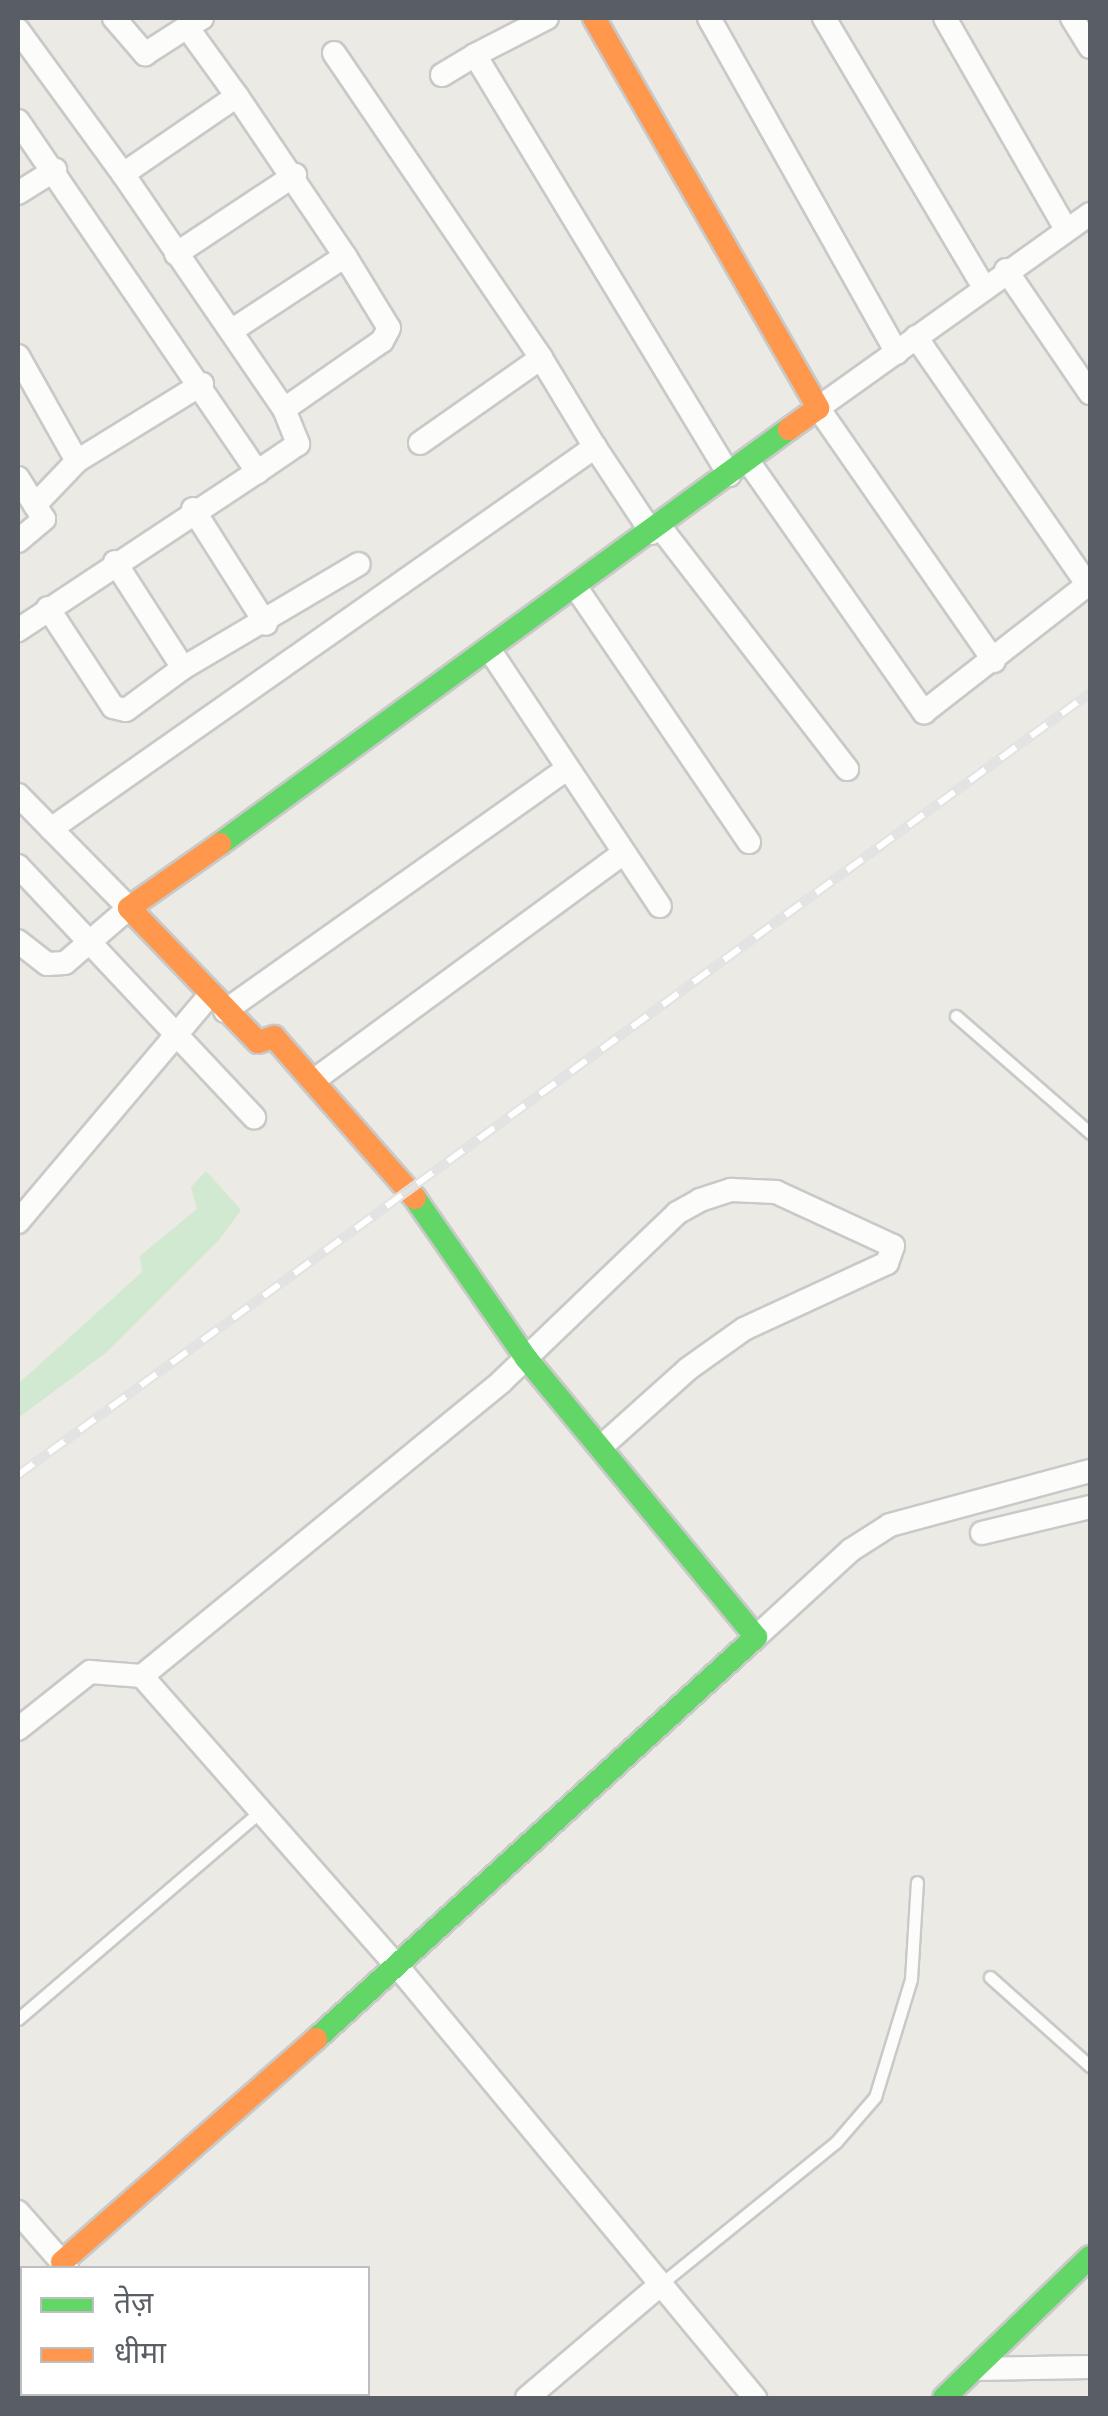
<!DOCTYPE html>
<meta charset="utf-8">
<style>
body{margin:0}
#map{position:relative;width:1108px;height:2416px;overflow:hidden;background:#ebeae4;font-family:"DejaVu Sans","Noto Sans Devanagari",sans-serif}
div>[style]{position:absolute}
.green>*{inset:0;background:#d0e9d0}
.roads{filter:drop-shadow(2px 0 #c8c9c8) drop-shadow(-2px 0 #c8c9c8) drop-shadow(0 2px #c8c9c8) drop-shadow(0 -2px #c8c9c8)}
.lane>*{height:11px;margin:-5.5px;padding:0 5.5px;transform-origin:5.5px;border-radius:5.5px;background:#fcfcfb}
.street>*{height:22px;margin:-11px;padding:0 11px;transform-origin:11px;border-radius:11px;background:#fcfcfb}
.fast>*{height:22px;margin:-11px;padding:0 11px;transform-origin:11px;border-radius:11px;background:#63d668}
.slow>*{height:22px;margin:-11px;padding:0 11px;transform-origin:11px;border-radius:11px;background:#ff974d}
.rail>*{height:10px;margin-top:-5px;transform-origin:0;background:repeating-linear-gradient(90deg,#fff 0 19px,#e2e3e2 0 38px);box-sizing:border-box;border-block:2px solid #e2e3e2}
span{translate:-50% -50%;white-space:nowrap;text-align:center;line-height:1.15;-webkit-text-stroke:8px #fff;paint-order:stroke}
.frame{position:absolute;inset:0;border:20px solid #595d64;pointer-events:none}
.legend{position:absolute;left:20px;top:2266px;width:350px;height:130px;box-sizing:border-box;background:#fff;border:2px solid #bdbec1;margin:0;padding:12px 18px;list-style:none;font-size:30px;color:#595d64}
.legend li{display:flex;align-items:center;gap:20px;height:50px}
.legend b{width:50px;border:2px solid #bdbec1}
</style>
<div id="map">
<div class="green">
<i style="clip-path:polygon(206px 1171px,241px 1210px,219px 1240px,107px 1352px,18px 1418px,18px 1384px,142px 1272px,140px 1256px,197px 1209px,191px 1187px)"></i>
</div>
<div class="roads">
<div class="lane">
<i style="left:956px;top:1016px;width:178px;rotate:41.1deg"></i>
<i style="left:990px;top:1977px;width:134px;rotate:41.7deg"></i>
<i style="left:18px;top:2019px;width:320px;rotate:-40.6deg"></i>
<i style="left:662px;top:2283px;width:224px;rotate:-39deg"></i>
<i style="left:836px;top:2142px;width:60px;rotate:-49.1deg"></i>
<i style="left:875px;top:2097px;width:123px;rotate:-73deg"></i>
<i style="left:911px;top:1979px;width:97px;rotate:-86.5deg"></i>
</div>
<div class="street">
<i style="left:114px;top:18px;width:48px;rotate:49.3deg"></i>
<i style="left:145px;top:54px;width:50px;rotate:-32.7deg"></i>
<i style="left:202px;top:18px;width:17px;rotate:149deg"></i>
<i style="left:187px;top:27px;width:85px;rotate:54.1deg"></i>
<i style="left:237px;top:96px;width:138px;rotate:145.6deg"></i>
<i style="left:123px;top:174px;width:285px;rotate:55.6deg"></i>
<i style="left:547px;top:18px;width:81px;rotate:152.8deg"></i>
<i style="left:475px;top:55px;width:491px;rotate:58.8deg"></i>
<i style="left:709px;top:18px;width:384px;rotate:60.7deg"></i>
<i style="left:824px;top:18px;width:313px;rotate:59.3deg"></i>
<i style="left:945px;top:18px;width:243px;rotate:60.2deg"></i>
<i style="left:1072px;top:18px;width:34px;rotate:58deg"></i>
<i style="left:18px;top:30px;width:178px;rotate:53.9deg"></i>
<i style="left:334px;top:53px;width:369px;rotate:55.8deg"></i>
<i style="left:442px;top:75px;width:39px;rotate:-31deg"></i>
<i style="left:237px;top:96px;width:193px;rotate:56deg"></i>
<i style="left:18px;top:121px;width:425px;rotate:55.7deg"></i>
<i style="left:257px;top:472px;width:287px;rotate:146.5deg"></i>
<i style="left:18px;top:193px;width:44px;rotate:-31.9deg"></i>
<i style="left:176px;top:254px;width:143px;rotate:-33.6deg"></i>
<i style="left:1006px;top:270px;width:149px;rotate:55.7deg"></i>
<i style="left:231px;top:331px;width:136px;rotate:-33.3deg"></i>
<i style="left:345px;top:256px;width:84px;rotate:58.6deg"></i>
<i style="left:389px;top:328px;width:15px;rotate:118deg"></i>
<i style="left:382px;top:341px;width:119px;rotate:145.2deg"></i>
<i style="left:284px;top:409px;width:38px;rotate:68deg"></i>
<i style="left:298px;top:444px;width:50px;rotate:145.7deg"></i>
<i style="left:916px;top:337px;width:302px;rotate:55.3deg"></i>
<i style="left:18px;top:356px;width:120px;rotate:60.7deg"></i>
<i style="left:77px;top:461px;width:147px;rotate:-31.6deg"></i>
<i style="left:420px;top:443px;width:148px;rotate:-35.1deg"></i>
<i style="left:541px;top:358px;width:104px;rotate:58.8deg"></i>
<i style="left:748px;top:461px;width:307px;rotate:55deg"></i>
<i style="left:924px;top:712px;width:210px;rotate:-37.9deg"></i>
<i style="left:18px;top:478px;width:32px;rotate:58deg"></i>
<i style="left:193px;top:509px;width:136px;rotate:57.6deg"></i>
<i style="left:660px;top:527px;width:306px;rotate:52.3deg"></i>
<i style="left:18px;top:541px;width:34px;rotate:-40deg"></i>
<i style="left:44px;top:519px;width:17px;rotate:-123deg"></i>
<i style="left:35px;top:505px;width:61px;rotate:-46.3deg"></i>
<i style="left:115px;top:562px;width:126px;rotate:57.3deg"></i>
<i style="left:577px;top:589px;width:306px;rotate:55.8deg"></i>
<i style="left:48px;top:608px;width:118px;rotate:56.7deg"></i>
<i style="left:113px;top:707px;width:13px;rotate:13deg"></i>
<i style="left:126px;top:710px;width:71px;rotate:-36.4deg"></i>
<i style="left:183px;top:668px;width:204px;rotate:-30.6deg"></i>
<i style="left:491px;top:652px;width:305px;rotate:56.4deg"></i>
<i style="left:994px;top:661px;width:308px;rotate:-124.8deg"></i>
<i style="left:818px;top:408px;width:334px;rotate:-35.5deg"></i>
<i style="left:18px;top:795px;width:158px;rotate:45.5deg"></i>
<i style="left:129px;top:908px;width:84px;rotate:139.3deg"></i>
<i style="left:65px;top:963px;width:18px;rotate:177deg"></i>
<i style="left:47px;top:964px;width:37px;rotate:-142deg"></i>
<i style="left:51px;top:829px;width:665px;rotate:-35.08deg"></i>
<i style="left:595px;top:447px;width:103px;rotate:56.5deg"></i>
<i style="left:18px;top:866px;width:345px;rotate:46.8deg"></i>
<i style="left:225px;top:1011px;width:419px;rotate:-35.3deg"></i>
<i style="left:313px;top:1081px;width:385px;rotate:-36.3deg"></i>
<i style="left:18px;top:1222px;width:296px;rotate:-49.8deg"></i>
<i style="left:982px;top:1533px;width:111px;rotate:-13.5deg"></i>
<i style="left:756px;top:1637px;width:129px;rotate:-42.5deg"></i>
<i style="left:851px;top:1550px;width:46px;rotate:-32.7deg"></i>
<i style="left:890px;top:1525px;width:207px;rotate:-15.1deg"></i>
<i style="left:142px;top:1676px;width:388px;rotate:48.7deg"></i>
<i style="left:398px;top:1967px;width:560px;rotate:50.36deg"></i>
<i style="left:18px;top:1729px;width:92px;rotate:-38.4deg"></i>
<i style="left:90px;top:1672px;width:52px;rotate:4.4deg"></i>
<i style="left:142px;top:1676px;width:464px;rotate:-39.3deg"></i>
<i style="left:501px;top:1382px;width:244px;rotate:-43.8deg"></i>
<i style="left:677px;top:1213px;width:26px;rotate:-29deg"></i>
<i style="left:700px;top:1200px;width:33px;rotate:-18deg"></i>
<i style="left:731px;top:1190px;width:45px;rotate:2.5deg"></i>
<i style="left:776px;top:1192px;width:129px;rotate:24.8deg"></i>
<i style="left:893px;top:1246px;width:18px;rotate:109deg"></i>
<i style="left:887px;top:1263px;width:157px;rotate:155.2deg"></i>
<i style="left:744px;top:1329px;width:69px;rotate:144.5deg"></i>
<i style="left:688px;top:1369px;width:118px;rotate:138.1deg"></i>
<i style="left:18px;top:2212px;width:74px;rotate:48.8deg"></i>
<i style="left:974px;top:2369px;width:116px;rotate:-1deg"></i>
<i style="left:173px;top:2394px;width:6px;rotate:45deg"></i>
<i style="left:527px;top:2398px;width:177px;rotate:-40.4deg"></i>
</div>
<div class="fast">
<i style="left:220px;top:844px;width:704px;rotate:-36.11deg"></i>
<i style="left:316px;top:2039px;width:596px;rotate:-42.42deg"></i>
<i style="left:756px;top:1637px;width:362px;rotate:-129.5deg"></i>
<i style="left:526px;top:1358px;width:195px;rotate:-124.8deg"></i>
<i style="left:944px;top:2398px;width:203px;rotate:-44deg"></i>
</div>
<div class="slow">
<i style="left:594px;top:18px;width:450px;rotate:60.1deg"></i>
<i style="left:818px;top:408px;width:36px;rotate:144deg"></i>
<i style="left:220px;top:844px;width:111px;rotate:144.9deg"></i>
<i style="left:129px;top:908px;width:186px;rotate:46.1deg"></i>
<i style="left:258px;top:1042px;width:17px;rotate:-17deg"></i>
<i style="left:274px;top:1037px;width:214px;rotate:48.8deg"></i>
<i style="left:62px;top:2262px;width:338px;rotate:-41.3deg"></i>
</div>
</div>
<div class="rail">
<i style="left:18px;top:1475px;width:1327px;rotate:-36.11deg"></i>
</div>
<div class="frame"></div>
<ul class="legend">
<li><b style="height:12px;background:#63d668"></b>तेज़</li>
<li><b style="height:12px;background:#ff974d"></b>धीमा</li>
</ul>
</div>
